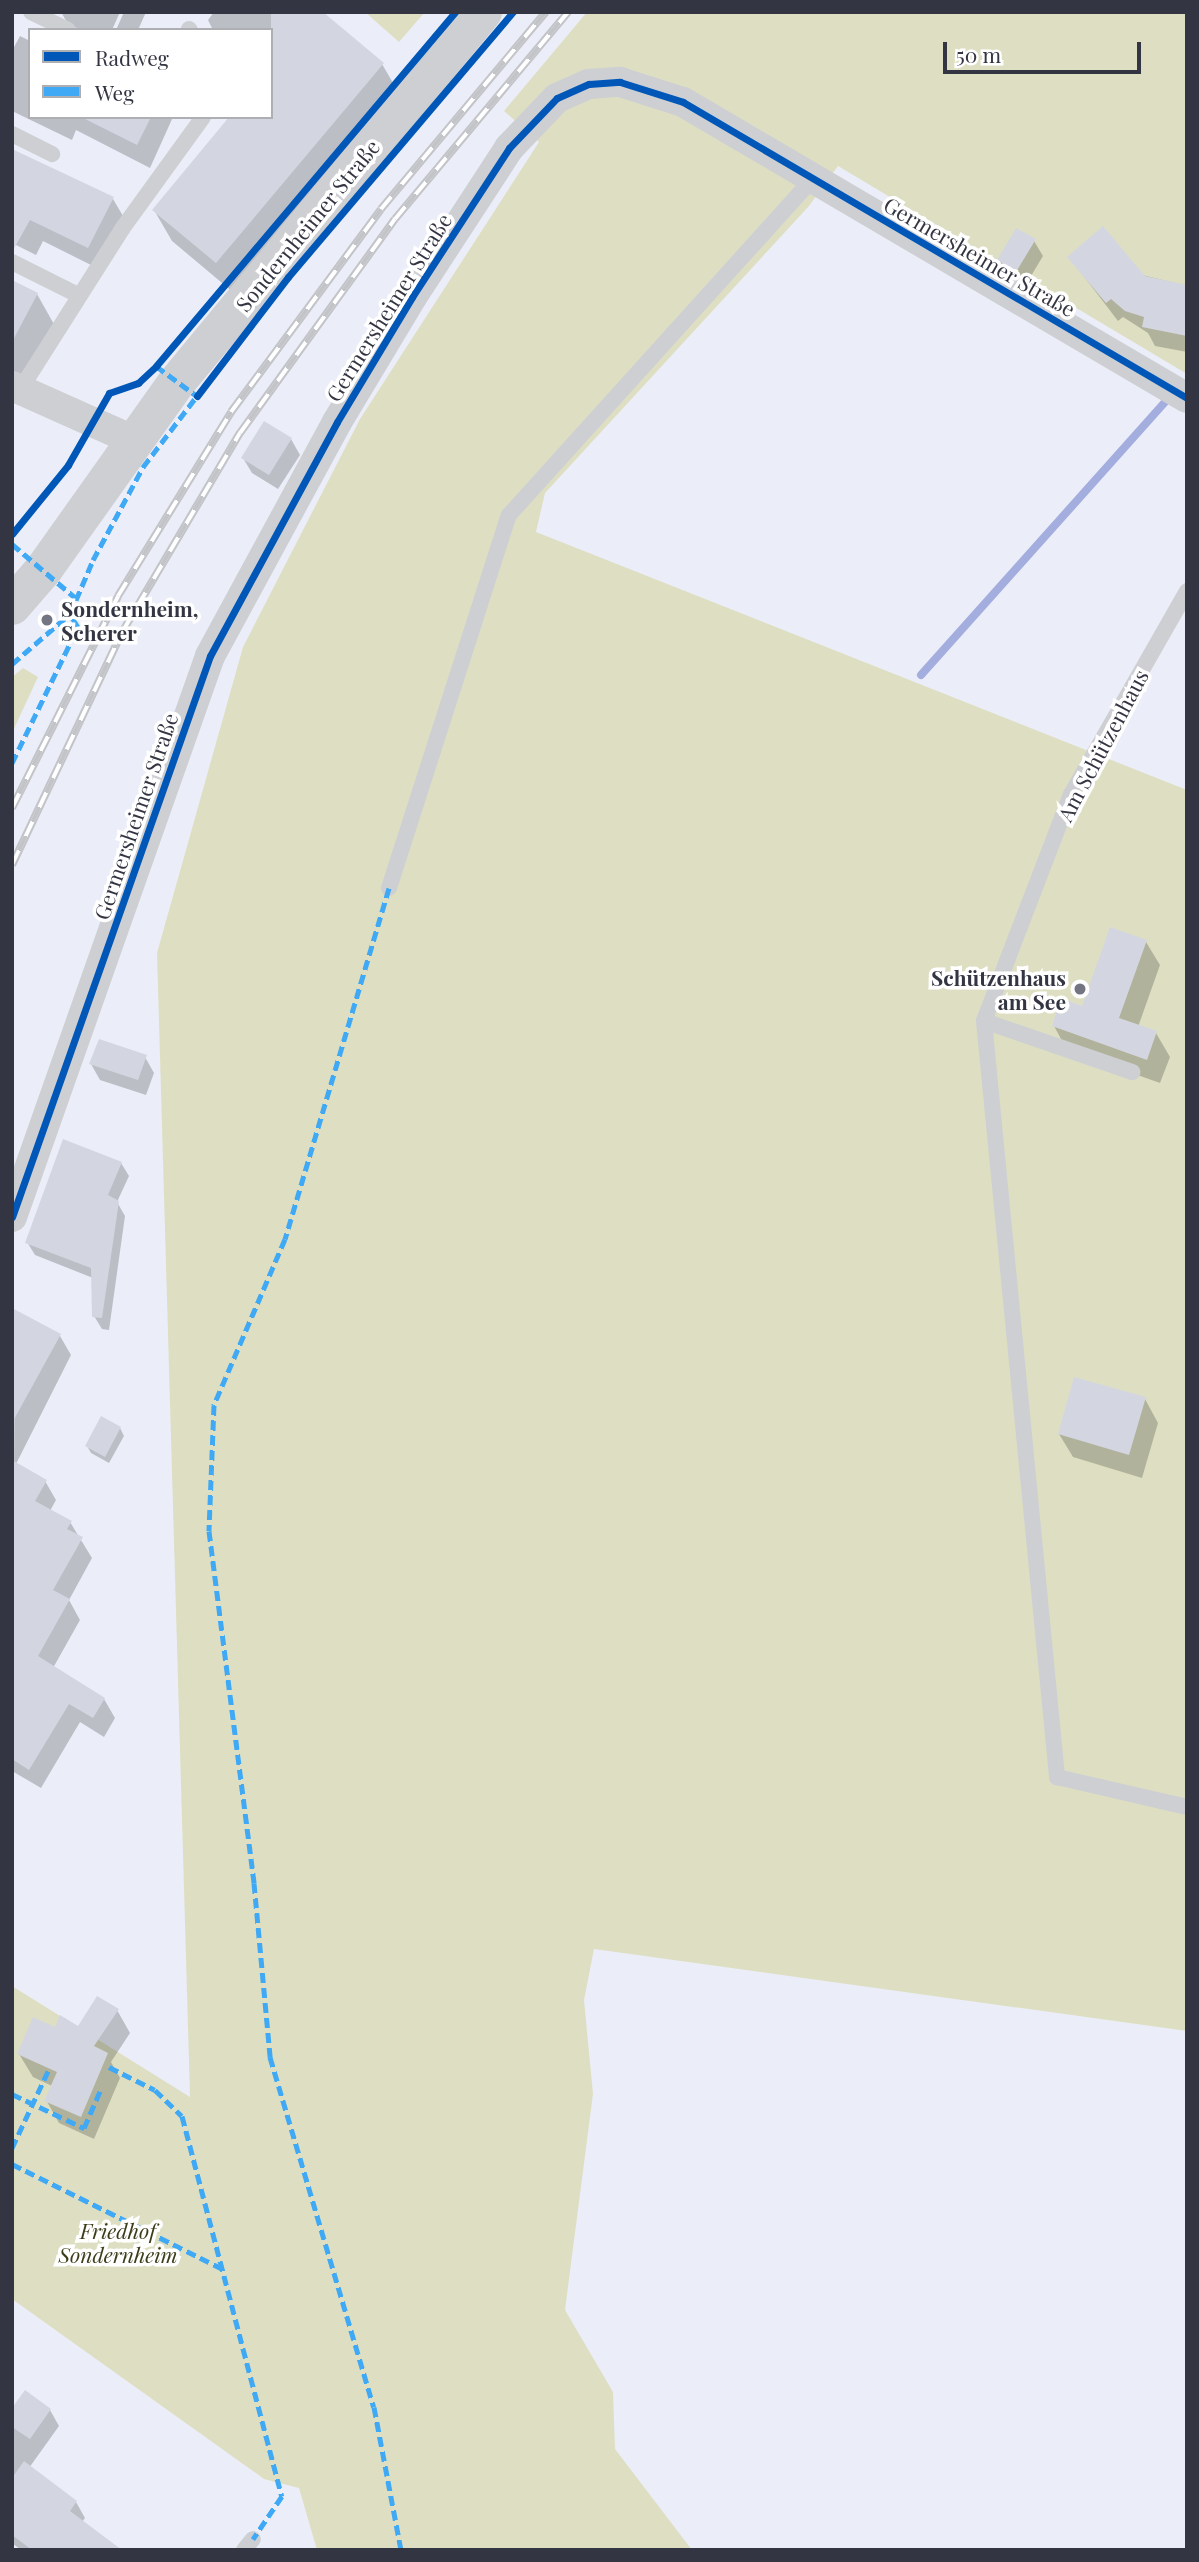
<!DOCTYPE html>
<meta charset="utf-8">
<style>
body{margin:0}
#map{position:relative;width:1199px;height:2562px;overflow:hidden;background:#ebeef8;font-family:"Playfair Display",serif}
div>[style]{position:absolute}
.green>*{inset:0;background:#dedfc2}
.shadow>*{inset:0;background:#0003}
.stream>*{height:8px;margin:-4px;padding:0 4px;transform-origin:4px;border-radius:4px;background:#a3adde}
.building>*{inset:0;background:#d3d6e0}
.lane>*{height:16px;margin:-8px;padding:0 8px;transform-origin:8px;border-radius:8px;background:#cecfd3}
.street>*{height:30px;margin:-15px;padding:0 15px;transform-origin:15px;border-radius:15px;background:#cecfd3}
.secondary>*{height:38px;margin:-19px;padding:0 19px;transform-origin:19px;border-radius:19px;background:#cecfd3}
.rail>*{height:8px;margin-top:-4px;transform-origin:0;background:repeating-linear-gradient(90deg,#fff 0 16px,#c3c4c8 0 32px);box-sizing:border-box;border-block:2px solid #c3c4c8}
.quiet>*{height:5px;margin-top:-2.5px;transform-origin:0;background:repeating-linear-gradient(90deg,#3fa9f5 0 10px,transparent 0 15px)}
.cycleway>*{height:7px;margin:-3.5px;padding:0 3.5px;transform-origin:3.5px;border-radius:3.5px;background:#0057b8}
.dots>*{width:19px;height:19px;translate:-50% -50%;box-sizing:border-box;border:4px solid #fff;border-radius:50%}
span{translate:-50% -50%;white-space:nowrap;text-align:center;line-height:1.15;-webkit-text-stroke:7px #fff;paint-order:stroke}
.street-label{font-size:21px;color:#333642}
.poi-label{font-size:21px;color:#333642;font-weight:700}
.left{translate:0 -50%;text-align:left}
.right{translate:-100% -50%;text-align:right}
.park-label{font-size:21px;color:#3d3c1a;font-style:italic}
.frame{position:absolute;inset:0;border:14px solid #333642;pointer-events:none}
.legend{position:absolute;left:28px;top:28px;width:245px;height:91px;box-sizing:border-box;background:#fff;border:2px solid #adafb3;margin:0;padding:9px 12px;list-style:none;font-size:21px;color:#333642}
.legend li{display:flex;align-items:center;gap:14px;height:35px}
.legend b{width:35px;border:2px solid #adafb3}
.scale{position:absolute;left:943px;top:42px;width:198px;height:32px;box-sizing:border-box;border:4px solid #333642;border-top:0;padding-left:9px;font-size:21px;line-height:24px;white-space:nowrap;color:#333642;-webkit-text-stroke:5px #fff;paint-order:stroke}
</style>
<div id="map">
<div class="green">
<i style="clip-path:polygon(365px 12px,425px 12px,399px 42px)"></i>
<i style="clip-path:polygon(587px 12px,1187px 12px,1187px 374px,838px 166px,809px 206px,545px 493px,536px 532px,1187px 790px,1187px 2031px,594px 1949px,584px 2000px,593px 2094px,565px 2310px,613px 2392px,615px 2449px,692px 2550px,317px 2550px,299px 2488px,264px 2479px,12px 2299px,12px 1986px,190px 2097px,157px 953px,243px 647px,360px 419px,539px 142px,504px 111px)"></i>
<i style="clip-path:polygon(23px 668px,38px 677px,12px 733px,12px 677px)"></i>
</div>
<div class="shadow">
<i style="clip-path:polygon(61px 12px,120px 12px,112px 30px,81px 30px,68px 24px)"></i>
<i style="clip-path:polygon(124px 12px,146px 12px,138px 30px,116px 30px)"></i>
<i style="clip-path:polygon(214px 12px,320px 12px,382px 64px,400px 95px,234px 293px,172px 241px,154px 210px,271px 117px,271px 30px,213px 30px,208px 20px)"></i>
<i style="clip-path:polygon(20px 36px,30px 41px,30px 117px,173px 117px,150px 168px,76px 130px,72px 140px,12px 111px,12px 51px)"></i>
<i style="clip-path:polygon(12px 150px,113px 199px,126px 221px,101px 270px,43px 241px,36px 255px,12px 243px)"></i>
<i style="clip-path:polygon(1034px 241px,1043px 256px,1025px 286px,1008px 276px,999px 260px)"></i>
<i style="clip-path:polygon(1069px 257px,1187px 286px,1187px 352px,1155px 346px,1148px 333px,1123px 317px,1118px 321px)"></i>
<i style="clip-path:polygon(12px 282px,37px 294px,55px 326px,12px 389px)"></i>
<i style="clip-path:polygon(291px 439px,300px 455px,278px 489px,252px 473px,243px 458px)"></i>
<i style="clip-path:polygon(1146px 942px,1160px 965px,1138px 1027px,1156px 1033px,1170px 1057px,1160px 1083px,1067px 1050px,1054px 1026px,1083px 1008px)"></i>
<i style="clip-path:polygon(145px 1057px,154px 1073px,146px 1095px,100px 1080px,91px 1064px)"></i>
<i style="clip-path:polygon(121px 1163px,129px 1176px,117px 1202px,125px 1216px,109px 1330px,102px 1329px,94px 1316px,93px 1278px,35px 1255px,27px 1242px)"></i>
<i style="clip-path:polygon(15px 1311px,60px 1336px,71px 1355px,16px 1464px,45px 1481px,56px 1500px,50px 1511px,70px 1522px,92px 1558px,69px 1600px,80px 1620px,53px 1668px,104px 1699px,115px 1718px,104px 1737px,80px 1722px,41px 1788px,12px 1771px)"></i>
<i style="clip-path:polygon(1145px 1399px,1158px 1423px,1142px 1478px,1073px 1457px,1059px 1434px)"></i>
<i style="clip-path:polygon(120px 1428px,124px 1436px,109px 1463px,91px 1453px,87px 1446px)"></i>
<i style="clip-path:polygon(117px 2010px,130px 2033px,111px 2062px,120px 2078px,94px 2139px,59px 2123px,46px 2100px,52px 2086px,33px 2077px,19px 2054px,56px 2029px,78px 2028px)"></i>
<i style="clip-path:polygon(50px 2410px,59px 2426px,29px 2468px,76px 2502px,85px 2518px,82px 2522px,119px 2550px,21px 2550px,12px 2543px,12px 2411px)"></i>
</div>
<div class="stream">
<i style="left:921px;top:675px;width:375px;rotate:-48.2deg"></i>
</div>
<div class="building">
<i style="clip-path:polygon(271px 12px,323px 12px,384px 63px,216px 263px,152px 210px,229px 117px,271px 117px)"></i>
<i style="clip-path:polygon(81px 117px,151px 117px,137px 145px)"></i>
<i style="clip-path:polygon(12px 149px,114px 197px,88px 248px,30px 220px,12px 252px)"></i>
<i style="clip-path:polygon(1103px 226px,1145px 276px,1187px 285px,1187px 336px,1142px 327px,1144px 317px,1125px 311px,1111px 299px,1106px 303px,1067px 257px)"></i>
<i style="clip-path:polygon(1016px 228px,1036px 239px,1016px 272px,997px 260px)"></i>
<i style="clip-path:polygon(12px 280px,38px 293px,12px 342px)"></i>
<i style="clip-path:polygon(264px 421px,292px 438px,269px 475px,241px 458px)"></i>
<i style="clip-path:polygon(1110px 927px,1147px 940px,1119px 1018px,1157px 1031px,1147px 1060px,1052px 1026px,1061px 998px,1082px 1006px)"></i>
<i style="clip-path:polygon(99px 1039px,147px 1055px,138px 1080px,89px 1064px)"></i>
<i style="clip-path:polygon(63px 1139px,122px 1162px,108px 1195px,119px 1201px,102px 1318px,92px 1317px,91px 1268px,25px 1243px)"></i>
<i style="clip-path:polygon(12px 1308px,61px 1334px,12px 1423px)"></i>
<i style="clip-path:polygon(1074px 1377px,1146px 1397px,1129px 1455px,1058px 1434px)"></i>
<i style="clip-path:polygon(101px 1416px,121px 1427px,105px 1457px,85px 1446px)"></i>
<i style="clip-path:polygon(12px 1460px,47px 1480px,35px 1501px,72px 1521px,67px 1529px,83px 1537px,53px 1590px,70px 1599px,38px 1656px,105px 1698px,93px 1718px,69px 1704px,29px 1770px,12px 1759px)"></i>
<i style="clip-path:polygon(97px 1996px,119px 2009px,94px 2046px,108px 2053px,81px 2117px,44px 2101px,57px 2072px,17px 2054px,33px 2017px,55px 2027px,60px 2015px,78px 2026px)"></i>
<i style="clip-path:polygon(25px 2390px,51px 2409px,30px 2439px,12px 2427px,12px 2408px)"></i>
<i style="clip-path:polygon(24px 2461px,77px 2501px,70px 2511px,122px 2550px,32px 2550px,12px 2535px,12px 2478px)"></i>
</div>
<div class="lane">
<i style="left:31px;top:12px;width:41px;rotate:25.9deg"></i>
<i style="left:189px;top:29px;width:1px;rotate:45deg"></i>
<i style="left:12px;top:134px;width:45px;rotate:26.6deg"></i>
<i style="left:12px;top:262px;width:74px;rotate:26.6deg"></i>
<i style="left:20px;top:390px;width:191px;rotate:-57.6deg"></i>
<i style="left:122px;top:229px;width:138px;rotate:-54.1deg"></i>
<i style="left:1187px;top:591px;width:234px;rotate:119.7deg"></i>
<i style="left:1071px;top:794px;width:243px;rotate:111deg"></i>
<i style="left:984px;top:1021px;width:760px;rotate:84.48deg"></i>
<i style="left:1057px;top:1777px;width:133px;rotate:13deg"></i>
<i style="left:389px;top:888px;width:392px;rotate:-72.2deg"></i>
<i style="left:509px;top:515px;width:454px;rotate:-47.9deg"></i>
<i style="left:984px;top:1021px;width:157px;rotate:19deg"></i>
<i style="left:244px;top:2550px;width:14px;rotate:-51deg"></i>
</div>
<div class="street">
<i style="left:12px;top:386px;width:133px;rotate:24.1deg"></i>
<i style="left:12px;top:1217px;width:595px;rotate:-70.56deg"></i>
<i style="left:210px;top:656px;width:266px;rotate:-61.5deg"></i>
<i style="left:337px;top:422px;width:146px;rotate:-59deg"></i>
<i style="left:412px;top:297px;width:178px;rotate:-56.9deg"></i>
<i style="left:509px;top:148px;width:69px;rotate:-46.2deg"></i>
<i style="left:557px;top:98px;width:35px;rotate:-24deg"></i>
<i style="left:589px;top:84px;width:31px;rotate:-4deg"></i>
<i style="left:620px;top:82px;width:66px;rotate:17.6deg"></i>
<i style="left:683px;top:102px;width:584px;rotate:30.43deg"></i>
</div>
<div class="secondary">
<i style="left:12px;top:606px;width:49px;rotate:-49.1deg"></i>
<i style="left:44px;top:569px;width:229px;rotate:-54.6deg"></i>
<i style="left:177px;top:382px;width:480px;rotate:-50.4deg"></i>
</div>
<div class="rail">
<i style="left:12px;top:808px;width:237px;rotate:-63.4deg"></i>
<i style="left:118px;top:596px;width:216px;rotate:-58.4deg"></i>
<i style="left:231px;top:412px;width:252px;rotate:-53.5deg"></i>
<i style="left:381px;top:209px;width:257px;rotate:-50.1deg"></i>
<i style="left:12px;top:865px;width:255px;rotate:-64.7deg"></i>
<i style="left:121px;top:634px;width:234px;rotate:-59.4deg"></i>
<i style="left:240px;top:433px;width:264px;rotate:-54.1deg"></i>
<i style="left:395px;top:219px;width:270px;rotate:-50.1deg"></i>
</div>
<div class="quiet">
<i style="left:156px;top:366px;width:51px;rotate:36.2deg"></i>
<i style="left:12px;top:544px;width:87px;rotate:40.3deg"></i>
<i style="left:12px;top:664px;width:77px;rotate:-40.8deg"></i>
<i style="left:70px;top:614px;width:59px;rotate:-66.9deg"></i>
<i style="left:93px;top:560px;width:106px;rotate:-61.7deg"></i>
<i style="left:143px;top:467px;width:94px;rotate:-52.8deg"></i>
<i style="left:12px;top:763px;width:151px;rotate:-64.1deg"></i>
<i style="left:78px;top:627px;width:15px;rotate:-122deg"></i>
<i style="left:389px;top:888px;width:366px;rotate:106.5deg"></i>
<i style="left:285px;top:1239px;width:181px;rotate:113.2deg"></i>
<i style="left:214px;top:1405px;width:126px;rotate:92.3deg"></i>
<i style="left:209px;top:1531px;width:355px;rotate:82.7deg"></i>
<i style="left:254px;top:1883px;width:175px;rotate:84.7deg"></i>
<i style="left:270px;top:2057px;width:365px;rotate:73.5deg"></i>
<i style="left:374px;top:2407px;width:146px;rotate:79.3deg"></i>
<i style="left:109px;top:2067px;width:51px;rotate:26.6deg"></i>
<i style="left:155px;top:2090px;width:37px;rotate:44deg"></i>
<i style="left:182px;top:2116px;width:393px;rotate:75.3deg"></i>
<i style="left:282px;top:2496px;width:52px;rotate:124deg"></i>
<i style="left:12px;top:2094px;width:80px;rotate:25.3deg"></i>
<i style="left:84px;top:2128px;width:43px;rotate:-66.4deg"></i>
<i style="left:12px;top:2148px;width:87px;rotate:-64.9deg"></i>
<i style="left:12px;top:2164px;width:236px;rotate:26.5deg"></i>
</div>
<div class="cycleway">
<i style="left:197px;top:396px;width:150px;rotate:-52.6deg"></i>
<i style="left:288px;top:277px;width:348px;rotate:-49.7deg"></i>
<i style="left:12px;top:534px;width:89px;rotate:-50.9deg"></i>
<i style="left:68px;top:465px;width:83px;rotate:-60.3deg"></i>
<i style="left:109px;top:393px;width:31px;rotate:-19deg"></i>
<i style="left:138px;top:383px;width:25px;rotate:-43deg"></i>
<i style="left:156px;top:366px;width:463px;rotate:-49.8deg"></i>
<i style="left:12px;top:1217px;width:595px;rotate:-70.56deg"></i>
<i style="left:210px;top:656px;width:266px;rotate:-61.5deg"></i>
<i style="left:337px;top:422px;width:146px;rotate:-59deg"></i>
<i style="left:412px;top:297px;width:178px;rotate:-56.9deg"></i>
<i style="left:509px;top:148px;width:69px;rotate:-46.2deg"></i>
<i style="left:557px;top:98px;width:35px;rotate:-24deg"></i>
<i style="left:589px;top:84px;width:31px;rotate:-4deg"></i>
<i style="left:620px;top:82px;width:66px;rotate:17.6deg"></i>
<i style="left:683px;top:102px;width:584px;rotate:30.43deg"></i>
</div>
<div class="dots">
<i style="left:47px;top:620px;background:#737682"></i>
<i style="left:1080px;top:989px;background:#737682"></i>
</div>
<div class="street-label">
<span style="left:307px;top:225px;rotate:-51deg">Sondernheimer Straße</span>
<span style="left:980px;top:256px;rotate:30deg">Germersheimer Straße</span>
<span style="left:388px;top:307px;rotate:-58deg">Germersheimer Straße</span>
<span style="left:1102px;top:745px;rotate:-62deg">Am Schützenhaus</span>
<span style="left:135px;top:816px;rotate:-71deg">Germersheimer Straße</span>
</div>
<div class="poi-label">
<span class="left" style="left:61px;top:620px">Sondernheim,<br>Scherer</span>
<span class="right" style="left:1066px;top:989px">Schützenhaus<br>am See</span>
</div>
<div class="park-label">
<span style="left:118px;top:2242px">Friedhof<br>Sondernheim</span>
</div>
<div class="frame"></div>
<ul class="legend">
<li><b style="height:9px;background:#0057b8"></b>Radweg</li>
<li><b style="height:9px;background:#3fa9f5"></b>Weg</li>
</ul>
<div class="scale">50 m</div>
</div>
